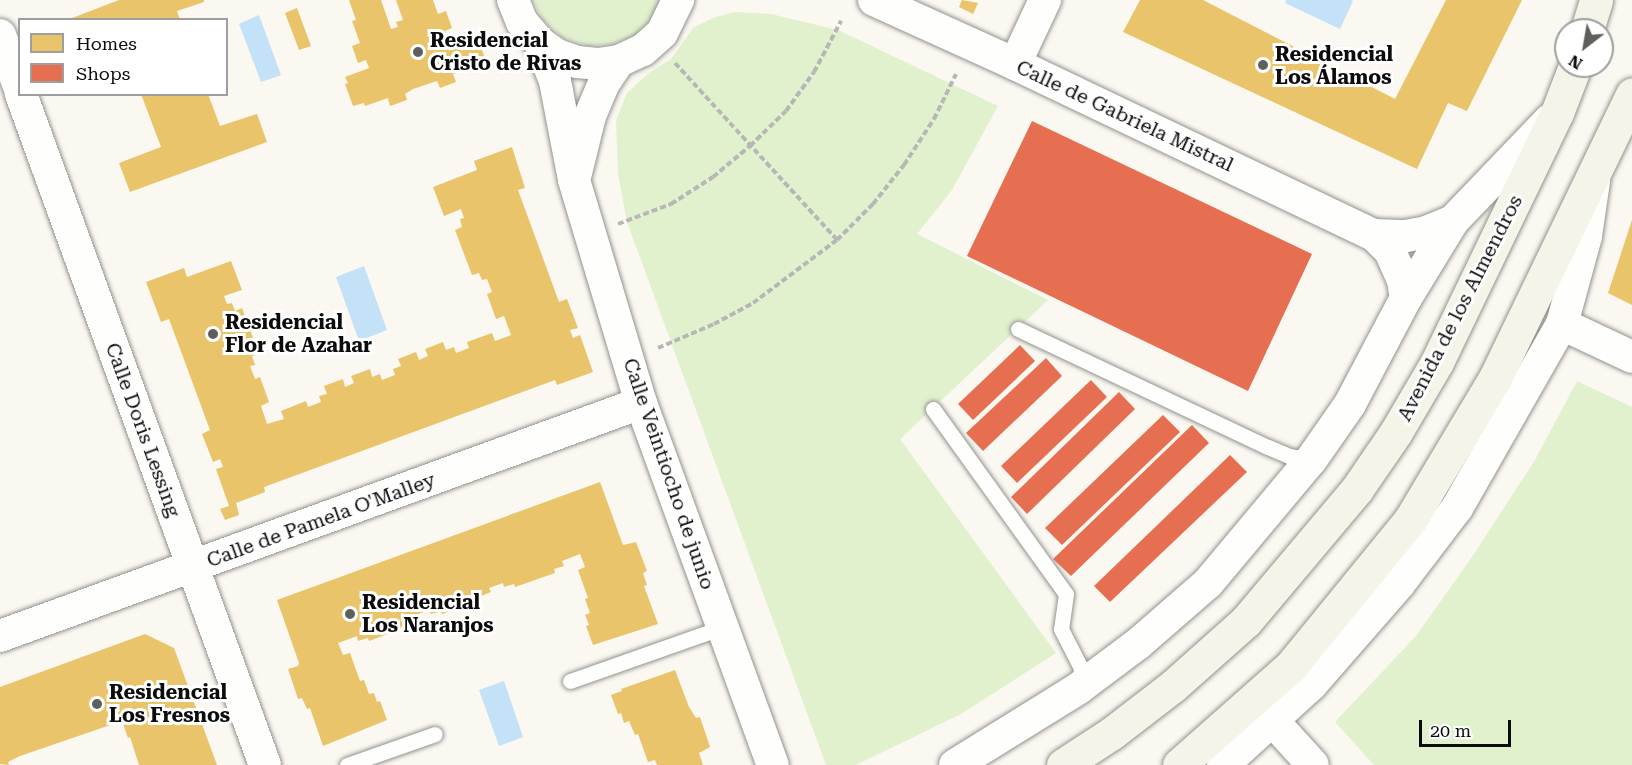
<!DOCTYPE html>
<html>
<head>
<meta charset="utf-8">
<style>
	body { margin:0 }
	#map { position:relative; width:1632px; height:765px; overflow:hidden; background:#faf8f0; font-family:"Roboto Serif",serif }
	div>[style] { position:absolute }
	.green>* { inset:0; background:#e1f1cd }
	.water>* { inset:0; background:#c3e2f8 }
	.homes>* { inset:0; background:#e9c46a }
	.shops>* { inset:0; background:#e76f51 }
	.path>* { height:4px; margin-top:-2px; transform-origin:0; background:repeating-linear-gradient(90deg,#b7b7b5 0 6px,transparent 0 9px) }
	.roads { filter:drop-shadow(0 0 2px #93928f) drop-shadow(0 0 2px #93928f) }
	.lane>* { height:15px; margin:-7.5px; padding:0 7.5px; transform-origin:7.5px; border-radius:7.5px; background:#fefefd }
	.street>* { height:32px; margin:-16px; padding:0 16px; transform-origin:16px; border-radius:16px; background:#fefefd }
	.secondary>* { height:33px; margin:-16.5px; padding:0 16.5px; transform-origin:16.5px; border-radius:16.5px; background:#f4f4e8 }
	.dots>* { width:16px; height:16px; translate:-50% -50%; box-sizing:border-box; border:3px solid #fff; border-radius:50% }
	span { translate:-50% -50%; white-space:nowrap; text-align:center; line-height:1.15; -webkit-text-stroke:6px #fff; paint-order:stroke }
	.poi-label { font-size:20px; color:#0c0c0c; font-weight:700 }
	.left { translate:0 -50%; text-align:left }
	.street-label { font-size:20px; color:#0c0c0c }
	.legend { position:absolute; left:18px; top:18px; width:210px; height:78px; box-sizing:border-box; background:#fff; border:2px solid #9e9e9e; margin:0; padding:8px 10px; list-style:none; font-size:18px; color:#0c0c0c }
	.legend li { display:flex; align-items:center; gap:12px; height:30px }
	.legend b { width:30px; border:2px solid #9e9e9e }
	.north { position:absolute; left:1554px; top:18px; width:60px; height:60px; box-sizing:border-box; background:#fff; border:2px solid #9e9e9e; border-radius:50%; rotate:211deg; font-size:16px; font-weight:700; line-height:24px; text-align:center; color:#0c0c0c }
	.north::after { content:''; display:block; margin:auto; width:21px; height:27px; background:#5f5f5c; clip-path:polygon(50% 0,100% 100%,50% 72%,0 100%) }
	.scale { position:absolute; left:1419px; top:720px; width:92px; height:27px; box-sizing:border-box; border:3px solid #0c0c0c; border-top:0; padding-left:8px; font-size:18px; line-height:21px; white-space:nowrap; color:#0c0c0c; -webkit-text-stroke:4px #fff; paint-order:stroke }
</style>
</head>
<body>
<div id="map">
	<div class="green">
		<i style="clip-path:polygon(533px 0,660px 0,656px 13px,638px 33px,614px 44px,588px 46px,562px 37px,543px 20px)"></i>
		<i style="clip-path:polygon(734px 12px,771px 14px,838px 30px,998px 106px,952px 190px,917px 234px,1048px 300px,900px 439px,1056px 653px,961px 714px,856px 765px,826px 765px,627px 222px,618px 174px,616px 120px,627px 93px,650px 72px,671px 59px,693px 28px,713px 18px)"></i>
		<i style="clip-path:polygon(1577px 381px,1632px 407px,1632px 765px,1374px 765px,1335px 722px,1416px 636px,1472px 557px,1535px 460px)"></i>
	</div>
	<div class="water">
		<i style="clip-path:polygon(1286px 0,1351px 0,1353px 1px,1340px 29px,1285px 3px)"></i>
		<i style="clip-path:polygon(259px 15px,281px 75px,261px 82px,239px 24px)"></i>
		<i style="clip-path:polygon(364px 266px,387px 330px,359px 341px,336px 277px)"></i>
		<i style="clip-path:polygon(504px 681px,523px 737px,499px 746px,479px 690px)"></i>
	</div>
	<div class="homes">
		<i style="clip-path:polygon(119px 0,204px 0,204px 2px,177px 11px,180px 20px,67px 20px)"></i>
		<i style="clip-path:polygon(349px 0,381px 0,391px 29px,398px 27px,396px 22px,403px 20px,396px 0,433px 0,438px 14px,446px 11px,452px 28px,445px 31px,448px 39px,471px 30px,473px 37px,476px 35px,485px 58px,474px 62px,475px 66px,453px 74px,456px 82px,440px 88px,437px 81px,413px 89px,405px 94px,407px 100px,390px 106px,388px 98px,365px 106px,364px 103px,353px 106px,345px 84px,348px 83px,345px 77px,369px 68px,366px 60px,358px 63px,352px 46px,360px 43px,352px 21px,356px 20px)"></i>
		<i style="clip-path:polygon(962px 0,978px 3px,973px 14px,959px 7px)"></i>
		<i style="clip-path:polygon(1140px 0,1203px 0,1395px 99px,1446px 0,1522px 0,1467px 111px,1448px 103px,1417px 169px,1123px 32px)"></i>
		<i style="clip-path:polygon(297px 8px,311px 46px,299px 50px,285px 13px)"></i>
		<i style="clip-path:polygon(141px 94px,208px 94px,220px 126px,257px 114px,267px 142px,130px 192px,119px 163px,161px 147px)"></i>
		<i style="clip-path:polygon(512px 147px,525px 188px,518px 190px,559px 302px,567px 299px,578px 328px,570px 330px,573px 338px,580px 335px,593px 372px,557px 385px,555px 380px,264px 487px,265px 492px,236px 503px,239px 515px,225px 520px,220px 509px,229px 506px,216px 469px,223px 467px,220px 459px,213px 462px,202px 434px,210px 430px,169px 319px,161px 322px,146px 282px,184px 268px,187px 277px,231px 261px,242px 290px,224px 296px,227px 304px,232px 303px,235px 311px,242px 308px,259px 354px,252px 356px,255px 365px,250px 366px,255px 379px,260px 377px,269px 402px,261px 406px,267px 424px,284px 419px,281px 411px,306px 401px,308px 407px,321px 402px,319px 396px,327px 394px,324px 386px,343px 379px,345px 387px,354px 383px,351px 376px,370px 369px,372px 377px,380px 374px,382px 380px,395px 375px,393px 369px,401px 366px,398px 359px,416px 352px,419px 360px,428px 356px,425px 349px,443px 342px,446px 350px,454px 347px,456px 353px,469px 348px,467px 342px,492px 333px,495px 341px,511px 335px,504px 316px,496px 319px,487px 294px,492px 292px,487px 279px,482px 280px,479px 273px,472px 275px,455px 230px,462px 227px,460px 219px,464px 218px,461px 209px,444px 216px,433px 187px,477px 170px,474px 161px)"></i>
		<i style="clip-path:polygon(1632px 220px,1632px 305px,1608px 293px)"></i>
		<i style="clip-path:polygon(600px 482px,623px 545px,636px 542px,647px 571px,643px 573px,647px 585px,644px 586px,658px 624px,593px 645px,586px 626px,589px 625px,585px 615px,590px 613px,585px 599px,588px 598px,578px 570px,585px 567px,580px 554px,562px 561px,564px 566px,554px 569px,555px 573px,515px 587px,514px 584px,504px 587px,503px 583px,489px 588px,491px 592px,481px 596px,482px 600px,442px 614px,441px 611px,431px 614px,429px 610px,416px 615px,417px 619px,408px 623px,409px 626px,369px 641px,368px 638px,358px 641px,357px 636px,338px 643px,343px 655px,350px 653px,360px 681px,364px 680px,369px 694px,374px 693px,377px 702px,380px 701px,387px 720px,323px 746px,310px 708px,307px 709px,302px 698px,298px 699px,288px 669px,298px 666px,299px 663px,277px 600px)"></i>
		<i style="clip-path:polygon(145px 634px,174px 648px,217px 765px,139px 765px,130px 737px,128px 738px,122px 721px,20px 756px,8px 762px,9px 765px,0 764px,0 687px)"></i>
		<i style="clip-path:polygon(675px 670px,689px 707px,696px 718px,700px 717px,710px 747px,699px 753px,703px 765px,657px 765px,655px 760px,648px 762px,638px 734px,635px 735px,629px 721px,624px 723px,621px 713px,618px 714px,611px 695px,622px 691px,621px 689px)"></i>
	</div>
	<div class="shops">
		<i style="clip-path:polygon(1032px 121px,1312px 254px,1248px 391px,967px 256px)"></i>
		<i style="clip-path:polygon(1020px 345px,1035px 361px,973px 420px,958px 404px)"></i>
		<i style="clip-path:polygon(1046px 358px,1062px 376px,983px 451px,966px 433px)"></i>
		<i style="clip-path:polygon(1091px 380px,1107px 397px,1017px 483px,1001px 466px)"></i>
		<i style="clip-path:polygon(1119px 392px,1135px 409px,1027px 514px,1011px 497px)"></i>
		<i style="clip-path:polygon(1163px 415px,1180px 432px,1062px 545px,1045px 528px)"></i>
		<i style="clip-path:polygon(1192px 425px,1209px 443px,1071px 576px,1053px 559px)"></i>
		<i style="clip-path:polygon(1230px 455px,1247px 472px,1110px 602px,1094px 586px)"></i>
	</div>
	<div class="path">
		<i style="left:675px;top:63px;width:240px;rotate:47.5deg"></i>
		<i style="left:618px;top:224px;width:57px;rotate:-20.7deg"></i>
		<i style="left:671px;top:204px;width:50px;rotate:-32.7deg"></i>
		<i style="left:713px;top:177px;width:48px;rotate:-40deg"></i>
		<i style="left:750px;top:146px;width:50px;rotate:-44.2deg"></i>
		<i style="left:786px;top:111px;width:48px;rotate:-54.3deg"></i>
		<i style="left:814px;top:72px;width:58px;rotate:-62.1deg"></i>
		<i style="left:658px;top:348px;width:61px;rotate:-23.2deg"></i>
		<i style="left:714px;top:324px;width:44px;rotate:-28.3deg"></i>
		<i style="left:753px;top:303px;width:105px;rotate:-36.9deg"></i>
		<i style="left:837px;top:240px;width:51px;rotate:-45deg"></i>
		<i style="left:873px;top:204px;width:50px;rotate:-51.5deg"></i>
		<i style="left:904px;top:165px;width:55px;rotate:-56.9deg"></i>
		<i style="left:934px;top:119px;width:50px;rotate:-63.9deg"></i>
	</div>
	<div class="roads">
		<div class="lane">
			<i style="left:1018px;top:329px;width:276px;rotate:25.3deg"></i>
			<i style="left:1268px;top:447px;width:23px;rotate:23deg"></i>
			<i style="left:1289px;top:456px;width:22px;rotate:10deg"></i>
			<i style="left:933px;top:409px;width:228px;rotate:54.3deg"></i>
			<i style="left:1066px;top:594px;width:35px;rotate:98deg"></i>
			<i style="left:1061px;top:629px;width:44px;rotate:62.9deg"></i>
			<i style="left:1081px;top:668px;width:19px;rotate:96deg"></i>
			<i style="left:570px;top:681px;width:162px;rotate:-19.4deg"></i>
			<i style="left:347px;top:765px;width:93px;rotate:-19.4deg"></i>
		</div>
		<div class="street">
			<i style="left:513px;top:0;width:24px;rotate:68deg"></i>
			<i style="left:522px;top:22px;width:28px;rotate:49deg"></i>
			<i style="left:540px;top:43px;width:21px;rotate:35deg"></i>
			<i style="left:557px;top:55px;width:21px;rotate:19deg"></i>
			<i style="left:577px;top:62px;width:21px;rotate:5deg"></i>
			<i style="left:598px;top:64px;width:21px;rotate:-8deg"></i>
			<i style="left:619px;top:61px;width:26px;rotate:-25deg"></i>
			<i style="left:643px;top:50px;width:25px;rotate:-42deg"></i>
			<i style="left:662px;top:33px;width:37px;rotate:-64deg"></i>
			<i style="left:874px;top:0;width:155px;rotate:24.4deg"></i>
			<i style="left:1015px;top:64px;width:398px;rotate:25.5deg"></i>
			<i style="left:1374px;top:235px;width:23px;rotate:45deg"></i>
			<i style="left:1390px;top:251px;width:32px;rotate:66deg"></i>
			<i style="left:1403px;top:280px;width:18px;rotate:81deg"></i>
			<i style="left:0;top:35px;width:58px;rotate:69.7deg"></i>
			<i style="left:540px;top:43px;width:41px;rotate:68.5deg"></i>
			<i style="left:555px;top:81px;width:101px;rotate:79.1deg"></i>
			<i style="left:574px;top:180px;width:233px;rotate:73.3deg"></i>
			<i style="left:641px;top:403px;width:385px;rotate:70deg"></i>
			<i style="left:1015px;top:64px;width:71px;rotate:-64.9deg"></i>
			<i style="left:21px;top:94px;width:714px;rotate:70.02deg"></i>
			<i style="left:576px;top:173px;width:59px;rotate:-76.2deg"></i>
			<i style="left:590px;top:116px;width:36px;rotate:-67deg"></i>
			<i style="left:604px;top:83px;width:27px;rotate:-56deg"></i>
			<i style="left:1374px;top:235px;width:32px;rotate:2deg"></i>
			<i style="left:1406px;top:236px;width:20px;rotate:-11deg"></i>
			<i style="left:1426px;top:232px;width:29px;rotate:-22deg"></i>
			<i style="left:1562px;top:324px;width:77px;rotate:25.2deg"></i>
			<i style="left:0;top:636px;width:682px;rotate:-19.98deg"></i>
			<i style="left:1273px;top:721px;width:59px;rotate:47.7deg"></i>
			<i style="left:955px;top:765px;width:146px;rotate:-31.8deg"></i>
			<i style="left:1079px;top:688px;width:75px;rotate:-36.9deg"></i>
			<i style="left:1139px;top:643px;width:91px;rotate:-41deg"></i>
			<i style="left:1208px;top:583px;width:160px;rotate:-50.1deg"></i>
			<i style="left:1311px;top:460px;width:68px;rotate:-55.1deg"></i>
			<i style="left:1350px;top:404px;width:120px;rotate:-62.2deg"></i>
			<i style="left:1406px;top:298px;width:90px;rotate:-58.6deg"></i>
			<i style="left:1453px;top:221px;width:140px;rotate:-46.2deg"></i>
			<i style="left:1223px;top:765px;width:119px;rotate:-42.3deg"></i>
			<i style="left:1311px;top:685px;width:134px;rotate:-48.9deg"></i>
			<i style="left:1399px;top:584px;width:96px;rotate:-52.7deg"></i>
			<i style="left:1457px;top:508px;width:212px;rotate:-60.3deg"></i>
			<i style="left:1562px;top:324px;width:91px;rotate:-74.7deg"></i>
			<i style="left:1586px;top:236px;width:56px;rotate:-81.7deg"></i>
		</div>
		<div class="secondary">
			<i style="left:1587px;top:30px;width:31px;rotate:-73deg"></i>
			<i style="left:1063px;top:765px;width:59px;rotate:-33.1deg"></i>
			<i style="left:1112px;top:733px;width:77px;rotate:-37.6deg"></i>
			<i style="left:1173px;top:686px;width:98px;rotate:-41.7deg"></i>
			<i style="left:1246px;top:621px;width:172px;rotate:-49.9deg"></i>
			<i style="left:1357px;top:489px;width:69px;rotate:-55.6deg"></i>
			<i style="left:1396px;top:432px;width:81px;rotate:-59.6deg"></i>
			<i style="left:1437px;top:362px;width:276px;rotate:-64.3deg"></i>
			<i style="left:1557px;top:113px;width:50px;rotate:-69deg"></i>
			<i style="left:1179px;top:765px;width:149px;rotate:-41.5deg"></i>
			<i style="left:1291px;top:666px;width:188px;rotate:-50.8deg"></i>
			<i style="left:1410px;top:520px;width:165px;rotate:-59.1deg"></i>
			<i style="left:1495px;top:378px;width:315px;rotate:-64.2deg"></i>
		</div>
	</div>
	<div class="dots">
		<i style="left:418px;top:52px;background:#5f5f5c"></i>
		<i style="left:1263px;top:65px;background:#5f5f5c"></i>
		<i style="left:213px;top:334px;background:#5f5f5c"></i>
		<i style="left:350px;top:614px;background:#5f5f5c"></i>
		<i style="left:97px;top:704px;background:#5f5f5c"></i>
	</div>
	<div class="poi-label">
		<span class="left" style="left:430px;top:52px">Residencial<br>Cristo de Rivas</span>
		<span class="left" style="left:1275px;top:66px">Residencial<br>Los Álamos</span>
		<span class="left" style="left:225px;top:334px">Residencial<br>Flor de Azahar</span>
		<span class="left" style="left:362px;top:614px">Residencial<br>Los Naranjos</span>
		<span class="left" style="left:109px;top:704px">Residencial<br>Los Fresnos</span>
	</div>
	<div class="street-label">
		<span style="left:1125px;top:116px;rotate:25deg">Calle de Gabriela Mistral</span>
		<span style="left:1460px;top:308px;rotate:-63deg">Avenida de los Almendros</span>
		<span style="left:143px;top:430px;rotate:70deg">Calle Doris Lessing</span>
		<span style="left:669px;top:474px;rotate:71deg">Calle Veintiocho de junio</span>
		<span style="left:321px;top:520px;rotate:-20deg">Calle de Pamela O'Malley</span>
	</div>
	<ul class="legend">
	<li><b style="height:16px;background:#e9c46a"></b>Homes</li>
	<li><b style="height:16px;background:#e76f51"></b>Shops</li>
	</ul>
	<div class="north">N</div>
	<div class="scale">20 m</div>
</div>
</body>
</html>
